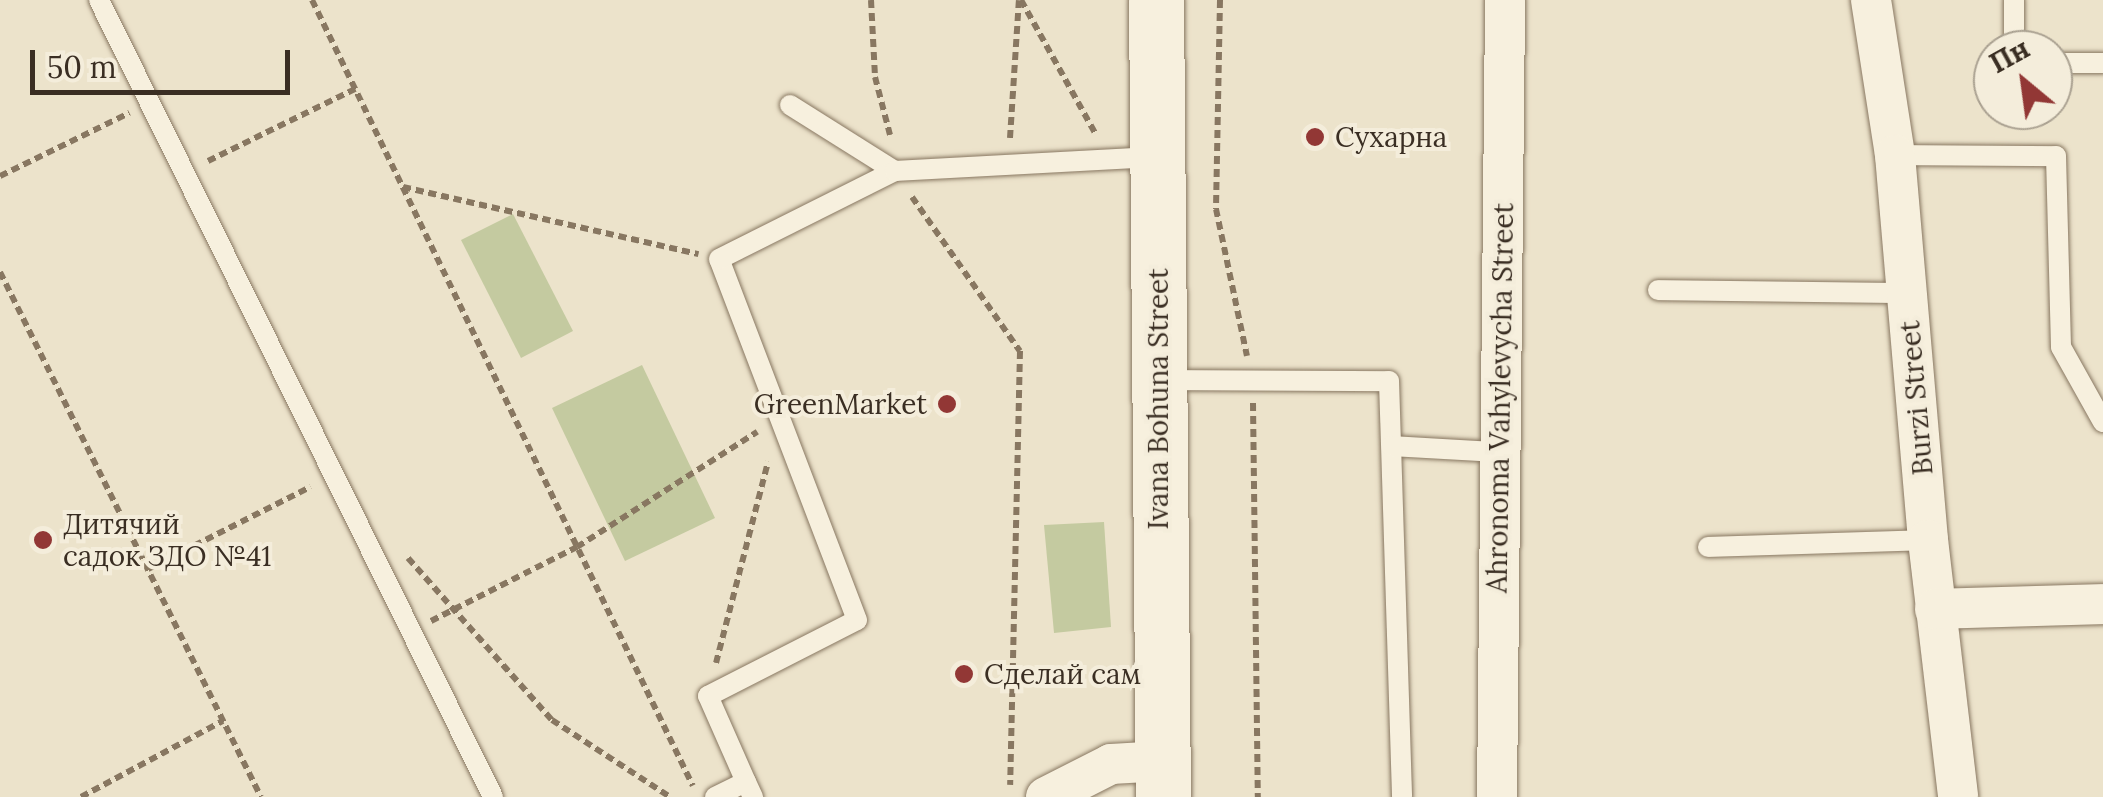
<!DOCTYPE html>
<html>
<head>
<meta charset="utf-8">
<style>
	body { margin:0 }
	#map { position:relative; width:2103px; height:797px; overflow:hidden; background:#ece3cb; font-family:Lora,serif }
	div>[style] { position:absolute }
	.green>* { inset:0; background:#c4caa0 }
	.path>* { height:6px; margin-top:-3px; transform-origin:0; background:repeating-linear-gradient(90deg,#887761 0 8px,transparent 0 13px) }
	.roads { filter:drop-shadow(0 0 2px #887761) drop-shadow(0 0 2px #887761) }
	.lane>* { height:20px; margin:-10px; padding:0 10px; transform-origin:10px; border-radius:10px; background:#f7f0de }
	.street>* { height:40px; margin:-20px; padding:0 20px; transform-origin:20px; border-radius:20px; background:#f7f0de }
	.secondary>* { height:55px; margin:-27.5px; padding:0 27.5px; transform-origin:27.5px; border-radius:27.5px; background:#f7f0de }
	.dots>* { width:28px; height:28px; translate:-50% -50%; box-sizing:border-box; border:5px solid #f4eddb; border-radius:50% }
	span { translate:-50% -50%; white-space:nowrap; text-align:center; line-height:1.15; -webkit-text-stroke:8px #f4eddb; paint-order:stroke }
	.poi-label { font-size:28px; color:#3a2e23 }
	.left { translate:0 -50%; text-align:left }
	.right { translate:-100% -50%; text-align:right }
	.street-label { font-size:28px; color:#3a2e23 }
	.north { position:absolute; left:1973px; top:30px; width:100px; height:100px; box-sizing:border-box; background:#f4eddb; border:2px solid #aaa191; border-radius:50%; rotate:331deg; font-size:28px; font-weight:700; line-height:40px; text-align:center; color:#3a2e23 }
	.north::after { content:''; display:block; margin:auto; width:35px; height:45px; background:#923735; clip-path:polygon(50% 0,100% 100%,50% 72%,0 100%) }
	.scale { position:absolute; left:30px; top:50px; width:260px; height:45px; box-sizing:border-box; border:5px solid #3a2e23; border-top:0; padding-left:12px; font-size:30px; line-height:35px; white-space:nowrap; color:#3a2e23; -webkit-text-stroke:8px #f4eddb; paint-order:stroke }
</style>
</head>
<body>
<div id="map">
	<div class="green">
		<i style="clip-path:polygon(513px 214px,573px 331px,521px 358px,461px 240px)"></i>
		<i style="clip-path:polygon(642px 365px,715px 518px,625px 561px,552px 408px)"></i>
		<i style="clip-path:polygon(1104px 522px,1111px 627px,1054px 633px,1044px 525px)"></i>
	</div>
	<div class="path">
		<i style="left:312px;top:0;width:873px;rotate:64.14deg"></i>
		<i style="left:871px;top:0;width:77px;rotate:87deg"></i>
		<i style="left:875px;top:77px;width:60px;rotate:75.5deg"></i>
		<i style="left:1021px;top:0;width:154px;rotate:60.9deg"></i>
		<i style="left:1220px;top:0;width:209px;rotate:91.1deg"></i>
		<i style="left:1216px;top:209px;width:150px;rotate:78.1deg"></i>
		<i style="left:1010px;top:138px;width:138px;rotate:-86.3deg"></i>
		<i style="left:208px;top:161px;width:164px;rotate:-26.1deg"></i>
		<i style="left:0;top:176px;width:144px;rotate:-26deg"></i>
		<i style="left:403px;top:187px;width:303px;rotate:12.8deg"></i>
		<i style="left:912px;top:197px;width:188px;rotate:55deg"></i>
		<i style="left:1020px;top:351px;width:434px;rotate:91.3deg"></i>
		<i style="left:0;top:272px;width:586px;rotate:63.57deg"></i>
		<i style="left:1253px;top:403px;width:394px;rotate:89.3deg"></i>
		<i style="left:408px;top:558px;width:217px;rotate:48.4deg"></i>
		<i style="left:552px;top:720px;width:141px;rotate:33.1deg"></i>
		<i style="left:148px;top:569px;width:182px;rotate:-26.8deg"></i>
		<i style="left:431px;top:621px;width:164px;rotate:-26.9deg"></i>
		<i style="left:577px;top:547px;width:214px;rotate:-32.6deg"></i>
		<i style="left:716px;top:663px;width:208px;rotate:-75.5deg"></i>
		<i style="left:81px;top:797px;width:161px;rotate:-28.2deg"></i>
	</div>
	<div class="roads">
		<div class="lane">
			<i style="left:99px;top:0;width:889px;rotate:63.69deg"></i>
			<i style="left:2014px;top:50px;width:50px;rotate:-90deg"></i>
			<i style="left:2053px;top:63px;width:50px"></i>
			<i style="left:790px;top:105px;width:124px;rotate:32.2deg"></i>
			<i style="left:1895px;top:155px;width:161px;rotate:0.4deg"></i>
			<i style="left:2056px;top:156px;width:191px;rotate:88.5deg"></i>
			<i style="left:2061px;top:347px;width:86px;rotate:60.8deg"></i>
			<i style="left:1658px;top:290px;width:249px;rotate:0.7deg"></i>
			<i style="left:1163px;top:380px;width:226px;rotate:0.3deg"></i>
			<i style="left:1389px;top:381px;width:416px;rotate:88.2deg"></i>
			<i style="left:1392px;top:446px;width:105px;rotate:3.3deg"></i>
			<i style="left:1708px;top:547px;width:220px;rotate:-1.8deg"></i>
			<i style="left:746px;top:782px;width:94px;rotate:-113.8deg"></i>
			<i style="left:708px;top:696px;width:167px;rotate:-27deg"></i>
			<i style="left:857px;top:620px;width:386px;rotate:-110.9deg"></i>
			<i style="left:719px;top:259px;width:197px;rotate:-26.6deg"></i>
			<i style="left:895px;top:171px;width:258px;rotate:-3.1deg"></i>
			<i style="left:715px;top:797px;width:34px;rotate:-26deg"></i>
			<i style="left:746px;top:782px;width:17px;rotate:65deg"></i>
		</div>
		<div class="street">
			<i style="left:1871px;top:0;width:157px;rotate:81.2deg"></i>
			<i style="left:1895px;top:155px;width:386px;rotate:85.1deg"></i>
			<i style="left:1928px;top:540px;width:259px;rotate:83.3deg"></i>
			<i style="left:1935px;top:609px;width:168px;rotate:-1.7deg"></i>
			<i style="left:1046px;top:797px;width:73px;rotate:-26.9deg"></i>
			<i style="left:1111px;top:764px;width:52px;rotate:-3.3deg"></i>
			<i style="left:1497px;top:797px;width:797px;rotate:-89.42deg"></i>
		</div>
		<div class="secondary">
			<i style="left:1156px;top:0;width:797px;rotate:89.5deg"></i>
		</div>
	</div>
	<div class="dots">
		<i style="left:1315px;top:137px;background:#923735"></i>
		<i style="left:947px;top:404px;background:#923735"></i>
		<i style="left:43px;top:540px;background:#923735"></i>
		<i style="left:964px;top:674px;background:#923735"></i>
	</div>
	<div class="poi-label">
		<span class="left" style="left:1335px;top:137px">Сухарна</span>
		<span class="right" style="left:927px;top:404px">GreenMarket</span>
		<span class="left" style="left:63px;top:540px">Дитячий<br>садок ЗДО №41</span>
		<span class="left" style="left:984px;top:674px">Сделай сам</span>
	</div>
	<div class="street-label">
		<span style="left:1500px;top:398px;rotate:-89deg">Ahronoma Vahylevycha Street</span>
		<span style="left:1916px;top:398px;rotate:-95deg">Burzi Street</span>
		<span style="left:1158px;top:399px;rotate:-90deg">Ivana Bohuna Street</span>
	</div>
	<div class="north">Пн</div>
	<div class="scale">50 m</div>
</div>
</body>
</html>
